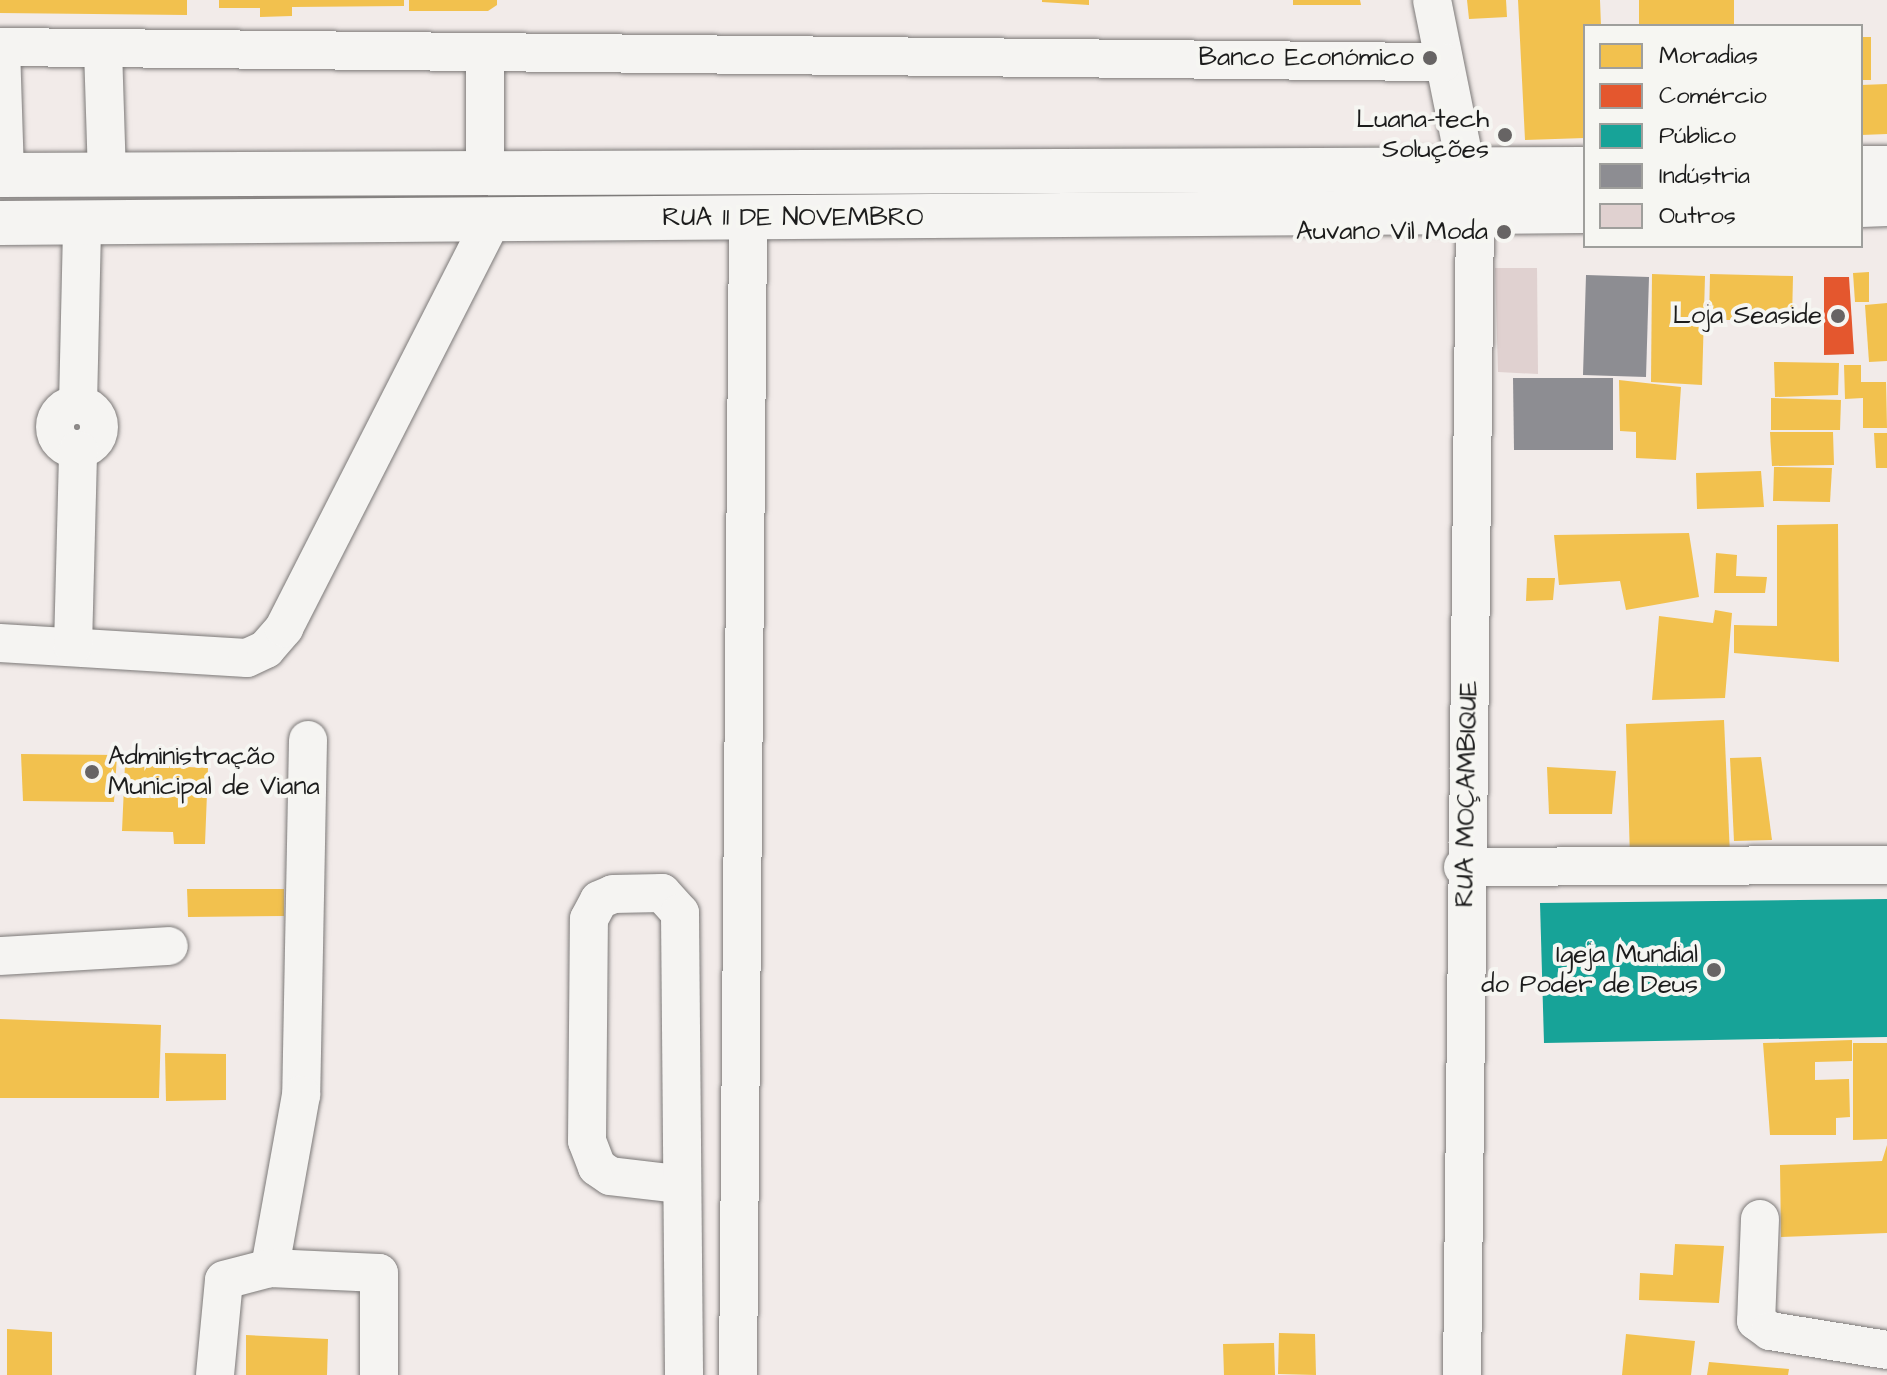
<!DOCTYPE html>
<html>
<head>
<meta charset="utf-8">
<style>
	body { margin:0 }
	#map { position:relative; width:1887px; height:1375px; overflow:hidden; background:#f2ebe9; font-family:"Architects Daughter",sans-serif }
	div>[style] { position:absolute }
	.homes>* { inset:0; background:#f2c14e }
	.shops>* { inset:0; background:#e4572e }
	.public>* { inset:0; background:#17a398 }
	.industry>* { inset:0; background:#8d8d92 }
	.building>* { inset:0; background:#e0d1d0 }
	.roads { filter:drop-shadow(0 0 2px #7c7978) drop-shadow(0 0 2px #7c7978) }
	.minor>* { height:38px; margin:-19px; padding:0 19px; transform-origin:19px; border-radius:19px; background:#f5f4f2 }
	.minor>.ring { margin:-19px; padding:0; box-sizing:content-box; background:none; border:38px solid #f5f4f2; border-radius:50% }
	.major>* { height:44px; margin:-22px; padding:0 22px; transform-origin:22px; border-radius:22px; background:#f5f4f2 }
	.dots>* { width:22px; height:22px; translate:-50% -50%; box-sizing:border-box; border:4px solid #f6f6f2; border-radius:50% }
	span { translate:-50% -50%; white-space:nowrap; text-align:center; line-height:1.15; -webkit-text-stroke:8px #f6f6f2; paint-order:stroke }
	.poi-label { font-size:26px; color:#1c1c1c }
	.right { translate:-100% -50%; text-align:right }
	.left { translate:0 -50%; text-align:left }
	.street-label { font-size:26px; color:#1c1c1c }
	.legend { position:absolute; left:1583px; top:24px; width:280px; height:224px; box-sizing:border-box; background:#f6f6f2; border:2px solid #9f9f9c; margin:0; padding:10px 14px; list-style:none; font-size:24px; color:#1c1c1c }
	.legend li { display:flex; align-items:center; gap:16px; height:40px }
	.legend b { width:40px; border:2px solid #9f9f9c }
</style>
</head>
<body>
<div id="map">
	<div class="homes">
		<i style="clip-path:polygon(0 0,187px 0,187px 15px,0 13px)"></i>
		<i style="clip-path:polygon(219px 0,404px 0,404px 6px,292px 7px,292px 16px,260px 17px,260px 8px,219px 8px)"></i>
		<i style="clip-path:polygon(409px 0,497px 0,497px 5px,488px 11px,409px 11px)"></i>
		<i style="clip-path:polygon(1042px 0,1089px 0,1089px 5px,1042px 2px)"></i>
		<i style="clip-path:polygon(1293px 0,1360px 0,1361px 5px,1293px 5px)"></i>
		<i style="clip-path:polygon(1467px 0,1506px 0,1507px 17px,1469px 19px)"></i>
		<i style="clip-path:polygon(1518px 0,1600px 0,1601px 26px,1585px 26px,1585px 138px,1525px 140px)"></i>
		<i style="clip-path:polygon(1639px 0,1734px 0,1734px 26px,1639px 26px)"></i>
		<i style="clip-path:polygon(1861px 37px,1871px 37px,1871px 80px,1861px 80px)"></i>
		<i style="clip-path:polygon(1887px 84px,1887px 134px,1861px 135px,1861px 85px)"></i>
		<i style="clip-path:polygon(1869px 272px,1869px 302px,1855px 302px,1853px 273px)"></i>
		<i style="clip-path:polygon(1652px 274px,1705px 276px,1702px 385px,1651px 382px)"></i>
		<i style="clip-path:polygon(1710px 274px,1793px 276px,1792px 320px,1709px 320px)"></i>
		<i style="clip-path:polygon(1887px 303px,1887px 361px,1869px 362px,1865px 305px)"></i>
		<i style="clip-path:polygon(1774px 362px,1839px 363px,1838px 395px,1775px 397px)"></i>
		<i style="clip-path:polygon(1844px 365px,1861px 365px,1861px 382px,1886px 382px,1887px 428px,1863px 428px,1863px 398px,1845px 399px)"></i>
		<i style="clip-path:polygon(1619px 380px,1681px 387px,1676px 460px,1636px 458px,1636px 432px,1620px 431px)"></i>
		<i style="clip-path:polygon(1771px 398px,1841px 400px,1840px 430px,1771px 430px)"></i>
		<i style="clip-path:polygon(1770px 432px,1833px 432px,1834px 465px,1772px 466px)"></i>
		<i style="clip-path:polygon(1874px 433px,1887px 433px,1887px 468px,1876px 468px)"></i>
		<i style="clip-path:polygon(1774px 467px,1832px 468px,1830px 502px,1773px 501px)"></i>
		<i style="clip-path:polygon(1761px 471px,1764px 507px,1697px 509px,1696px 473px)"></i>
		<i style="clip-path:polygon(1838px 524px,1839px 662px,1734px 653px,1734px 625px,1777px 626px,1777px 525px)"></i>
		<i style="clip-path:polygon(1689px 533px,1699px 597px,1626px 610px,1620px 581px,1559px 585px,1554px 535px)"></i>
		<i style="clip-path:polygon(1716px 553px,1737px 555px,1736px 576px,1767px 577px,1765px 593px,1714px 593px)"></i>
		<i style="clip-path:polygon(1527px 578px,1555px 578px,1553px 600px,1526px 601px)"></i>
		<i style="clip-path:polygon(1715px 610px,1732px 613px,1725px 698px,1652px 700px,1659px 616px,1713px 623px)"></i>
		<i style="clip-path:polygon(1724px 720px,1730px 855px,1630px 858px,1626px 724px)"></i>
		<i style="clip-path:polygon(21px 754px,117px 755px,114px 802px,23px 801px)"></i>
		<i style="clip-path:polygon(1761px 757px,1772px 840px,1734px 841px,1730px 758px)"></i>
		<i style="clip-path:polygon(125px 764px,208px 768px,205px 844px,174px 844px,173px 832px,122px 831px)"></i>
		<i style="clip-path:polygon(1547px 767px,1616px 771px,1612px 814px,1549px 814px)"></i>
		<i style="clip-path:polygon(187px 889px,284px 889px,284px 916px,188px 917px)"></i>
		<i style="clip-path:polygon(0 1019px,161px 1025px,159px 1098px,0 1098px)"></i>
		<i style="clip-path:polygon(1852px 1040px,1852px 1061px,1815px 1062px,1815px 1080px,1849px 1079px,1850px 1117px,1836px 1118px,1836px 1135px,1770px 1135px,1763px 1043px)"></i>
		<i style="clip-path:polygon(1853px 1043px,1887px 1043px,1887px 1139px,1853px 1140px)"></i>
		<i style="clip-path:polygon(165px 1053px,226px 1054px,226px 1100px,166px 1101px)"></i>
		<i style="clip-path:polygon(1887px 1145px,1887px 1233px,1781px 1237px,1780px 1165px,1882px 1161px)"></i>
		<i style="clip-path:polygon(1675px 1244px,1724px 1246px,1719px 1303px,1639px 1300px,1640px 1273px,1673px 1275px)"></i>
		<i style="clip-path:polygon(7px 1329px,52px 1332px,52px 1375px,7px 1375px)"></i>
		<i style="clip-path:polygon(1279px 1333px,1315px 1334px,1316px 1375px,1278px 1374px)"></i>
		<i style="clip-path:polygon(1626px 1334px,1695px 1341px,1691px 1375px,1622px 1375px)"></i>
		<i style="clip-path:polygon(246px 1335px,328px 1339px,327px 1375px,246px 1375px)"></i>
		<i style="clip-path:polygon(1274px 1343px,1275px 1375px,1224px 1375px,1223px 1344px)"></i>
		<i style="clip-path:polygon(1709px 1362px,1789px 1369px,1788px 1375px,1707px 1375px)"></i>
	</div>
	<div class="shops">
		<i style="clip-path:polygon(1824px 277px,1849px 277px,1854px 354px,1824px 355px)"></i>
	</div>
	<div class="public">
		<i style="clip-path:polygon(1887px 899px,1887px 1037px,1544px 1043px,1540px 903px)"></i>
	</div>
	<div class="industry">
		<i style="clip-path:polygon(1586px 275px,1649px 277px,1646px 377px,1583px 375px)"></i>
		<i style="clip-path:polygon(1513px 378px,1613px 378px,1613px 450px,1514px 450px)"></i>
	</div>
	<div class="building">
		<i style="clip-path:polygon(1495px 268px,1537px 268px,1538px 374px,1498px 372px)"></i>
	</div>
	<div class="roads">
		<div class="minor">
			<i style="left:1432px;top:0;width:218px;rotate:78.6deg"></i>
			<i style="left:1475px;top:214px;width:1161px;rotate:90.64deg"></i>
			<i style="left:0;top:47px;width:1442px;rotate:0.6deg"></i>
			<i style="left:1px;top:47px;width:128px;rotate:88.2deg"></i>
			<i style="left:103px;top:49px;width:125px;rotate:88.2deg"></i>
			<i style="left:485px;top:173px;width:121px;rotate:-90deg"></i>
			<i class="ring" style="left:55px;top:405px;width:6px;height:6px"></i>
			<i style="left:78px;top:405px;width:183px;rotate:-88.7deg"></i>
			<i style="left:0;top:643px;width:247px;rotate:3.5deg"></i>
			<i style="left:247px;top:658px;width:21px;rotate:-25deg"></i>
			<i style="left:266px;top:649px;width:28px;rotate:-49deg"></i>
			<i style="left:284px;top:628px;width:458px;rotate:-63deg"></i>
			<i style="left:73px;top:646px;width:196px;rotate:-88.5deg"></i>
			<i style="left:308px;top:740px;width:355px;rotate:91.1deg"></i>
			<i style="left:301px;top:1095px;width:176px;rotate:100.2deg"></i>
			<i style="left:270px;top:1268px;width:109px;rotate:2.6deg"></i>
			<i style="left:379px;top:1273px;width:102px;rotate:90deg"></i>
			<i style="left:1463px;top:867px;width:424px;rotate:-0.3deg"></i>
			<i style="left:0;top:956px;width:169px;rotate:-3.4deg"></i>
			<i style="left:678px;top:1184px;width:68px;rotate:-173.3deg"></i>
			<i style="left:610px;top:1176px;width:16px;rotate:-145deg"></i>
			<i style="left:597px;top:1167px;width:28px;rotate:-111deg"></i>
			<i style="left:587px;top:1141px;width:222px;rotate:-89.5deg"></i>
			<i style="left:589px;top:919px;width:21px;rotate:-62deg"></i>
			<i style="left:599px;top:900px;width:15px;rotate:-23deg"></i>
			<i style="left:613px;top:894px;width:49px;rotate:-1.2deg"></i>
			<i style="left:662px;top:893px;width:27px;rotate:48deg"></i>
			<i style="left:680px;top:913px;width:462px;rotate:89.5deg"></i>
			<i style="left:1760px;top:1219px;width:102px;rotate:92.2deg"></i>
			<i style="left:1756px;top:1321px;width:17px;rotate:36deg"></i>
			<i style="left:1770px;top:1331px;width:119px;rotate:9.2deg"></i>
			<i style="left:215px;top:1375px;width:95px;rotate:-84.6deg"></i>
			<i style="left:224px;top:1280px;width:48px;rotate:-14.6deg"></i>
			<i style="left:738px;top:1375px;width:1157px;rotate:-89.5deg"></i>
		</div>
		<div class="major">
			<i style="left:1861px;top:168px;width:26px"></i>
			<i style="left:0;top:175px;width:1585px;rotate:-0.22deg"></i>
			<i style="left:1861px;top:205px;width:26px;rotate:-2deg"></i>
			<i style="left:0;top:223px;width:1585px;rotate:-0.43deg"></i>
		</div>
	</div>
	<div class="dots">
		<i style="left:1430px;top:58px;background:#676464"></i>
		<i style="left:1505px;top:135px;background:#676464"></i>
		<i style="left:1504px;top:232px;background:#676464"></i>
		<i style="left:1838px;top:316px;background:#676464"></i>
		<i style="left:92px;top:772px;background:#676464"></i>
		<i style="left:1714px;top:970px;background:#676464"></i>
	</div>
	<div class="poi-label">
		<span class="right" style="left:1414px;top:58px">Banco Económico</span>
		<span class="right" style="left:1489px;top:135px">Luana-tech<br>Soluções</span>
		<span class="right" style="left:1488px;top:232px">Auvano Vil Moda</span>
		<span class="right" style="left:1822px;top:316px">Loja Seaside</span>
		<span class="left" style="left:108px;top:772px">Administração<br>Municipal de Viana</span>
		<span class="right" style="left:1698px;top:970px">Igeja Mundial<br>do Poder de Deus</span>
	</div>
	<div class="street-label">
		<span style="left:793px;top:218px">RUA 11 DE NOVEMBRO</span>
		<span style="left:1467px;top:794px;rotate:-89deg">RUA MOÇAMBIQUE</span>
	</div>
	<ul class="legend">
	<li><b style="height:22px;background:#f2c14e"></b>Moradias</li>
	<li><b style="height:22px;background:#e4572e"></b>Comércio</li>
	<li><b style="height:22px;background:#17a398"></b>Público</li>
	<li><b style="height:22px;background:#8d8d92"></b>Indústria</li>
	<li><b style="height:22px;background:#e0d1d0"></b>Outros</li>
	</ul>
</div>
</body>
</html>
